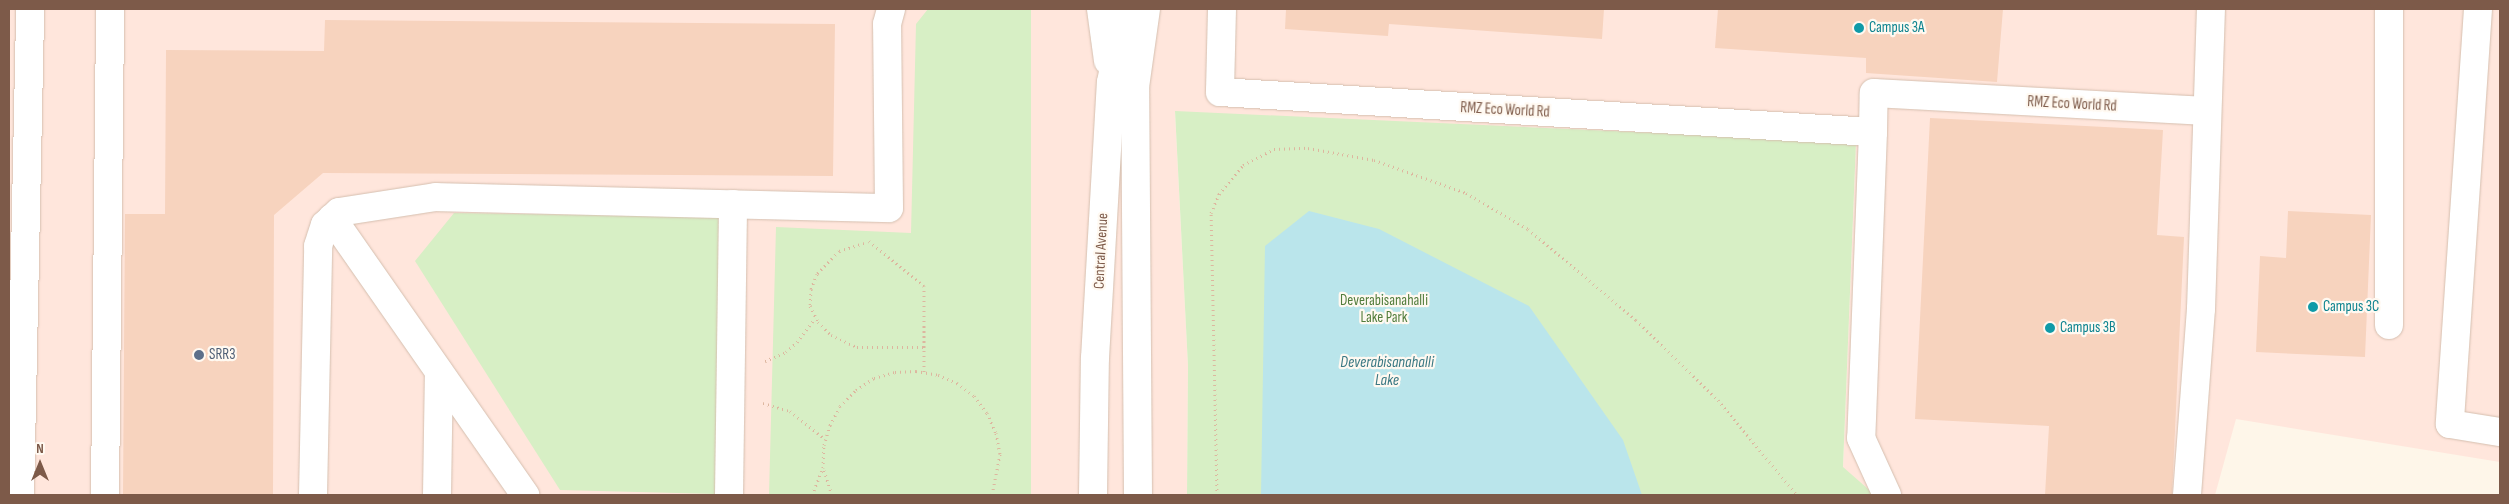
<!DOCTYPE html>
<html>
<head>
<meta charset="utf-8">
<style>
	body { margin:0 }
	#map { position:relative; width:2509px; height:504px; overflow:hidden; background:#fef6e9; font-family:"Sofia Sans Condensed",sans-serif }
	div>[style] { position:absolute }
	.commercial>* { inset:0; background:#ffe6dc }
	.green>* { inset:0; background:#d7efc5 }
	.water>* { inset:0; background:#bae5eb }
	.building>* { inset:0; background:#f7d3be }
	.path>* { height:3px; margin-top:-1.5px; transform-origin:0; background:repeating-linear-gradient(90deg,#ddb69f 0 1px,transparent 0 5px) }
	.roads { filter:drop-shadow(0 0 1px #d5bfaf) drop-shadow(0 0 1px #d5bfaf) }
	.minor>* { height:28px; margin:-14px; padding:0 14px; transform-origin:14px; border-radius:14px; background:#fff }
	.dots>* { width:14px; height:14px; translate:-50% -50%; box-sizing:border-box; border:2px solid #fff9f1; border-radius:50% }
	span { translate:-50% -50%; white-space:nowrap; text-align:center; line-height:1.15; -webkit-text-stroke:4.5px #fff9f1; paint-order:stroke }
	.culture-label { font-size:15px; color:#0d838f }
	.left { translate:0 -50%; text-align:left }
	.street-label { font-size:15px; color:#7d5a49 }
	.park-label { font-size:15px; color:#527d3c }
	.service-label { font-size:15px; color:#4e5e75 }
	.water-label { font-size:16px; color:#3a7883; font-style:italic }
	.frame { position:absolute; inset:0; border:10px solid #7d5a49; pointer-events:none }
	.north { position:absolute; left:15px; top:439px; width:50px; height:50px; -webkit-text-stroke:4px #fff9f1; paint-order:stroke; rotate:0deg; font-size:14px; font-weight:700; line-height:20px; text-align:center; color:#7d5a49 }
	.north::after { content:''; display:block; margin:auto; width:18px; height:22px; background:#7d5a49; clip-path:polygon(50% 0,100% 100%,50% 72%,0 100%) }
</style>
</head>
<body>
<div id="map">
	<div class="commercial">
		<i style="clip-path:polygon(9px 9px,2500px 9px,2500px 462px,2236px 419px,2215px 495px,1875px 495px,1843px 468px,1856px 142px,1175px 112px,1188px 366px,1187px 495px,9px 495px)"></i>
	</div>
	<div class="green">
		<i style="clip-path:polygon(928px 9px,1031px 9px,1031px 495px,769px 495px,776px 227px,911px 233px,916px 24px)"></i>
		<i style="clip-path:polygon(1175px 111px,1856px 142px,1843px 467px,1875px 495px,1187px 495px,1188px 366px)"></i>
		<i style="clip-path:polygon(454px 213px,719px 217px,716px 494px,560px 490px,415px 261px)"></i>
	</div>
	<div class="water">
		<i style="clip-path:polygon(1309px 211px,1379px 229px,1529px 306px,1623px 440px,1642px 495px,1261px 495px,1265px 246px)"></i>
	</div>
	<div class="building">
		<i style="clip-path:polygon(1286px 9px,1604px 9px,1602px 39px,1389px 24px,1388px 36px,1285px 29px)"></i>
		<i style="clip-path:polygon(1718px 9px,2003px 9px,1997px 82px,1866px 73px,1866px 58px,1715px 48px)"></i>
		<i style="clip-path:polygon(325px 20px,835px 24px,833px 176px,323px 173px,274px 215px,273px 495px,123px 495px,125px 214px,165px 214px,166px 50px,324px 51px)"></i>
		<i style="clip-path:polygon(1930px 118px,2163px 130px,2157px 235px,2184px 237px,2172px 495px,2045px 495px,2049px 426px,1915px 419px)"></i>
		<i style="clip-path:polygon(2288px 211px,2371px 215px,2365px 357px,2256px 352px,2260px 256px,2286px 258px)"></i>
	</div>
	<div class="path">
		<i style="left:869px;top:241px;width:71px;rotate:39.3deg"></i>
		<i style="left:924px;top:286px;width:86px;rotate:90deg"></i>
		<i style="left:864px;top:243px;width:26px;rotate:162deg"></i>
		<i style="left:839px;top:251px;width:32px;rotate:134deg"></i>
		<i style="left:817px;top:274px;width:16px;rotate:112deg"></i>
		<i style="left:811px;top:289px;width:17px;rotate:93deg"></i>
		<i style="left:810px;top:306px;width:18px;rotate:63deg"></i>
		<i style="left:818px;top:322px;width:18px;rotate:45deg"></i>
		<i style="left:831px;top:335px;width:29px;rotate:25deg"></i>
		<i style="left:857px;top:347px;width:67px"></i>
		<i style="left:765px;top:361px;width:23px;rotate:-23deg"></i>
		<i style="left:786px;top:352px;width:15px;rotate:-42deg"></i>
		<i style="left:797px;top:342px;width:30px;rotate:-53deg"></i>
		<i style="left:763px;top:403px;width:28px;rotate:17deg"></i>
		<i style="left:790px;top:411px;width:45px;rotate:38.7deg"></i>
		<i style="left:812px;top:495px;width:29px;rotate:-68deg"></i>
		<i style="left:832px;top:495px;width:28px;rotate:-108deg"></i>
		<i style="left:823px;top:468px;width:23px;rotate:-88deg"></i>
		<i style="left:824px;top:445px;width:21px;rotate:-73deg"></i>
		<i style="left:830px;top:425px;width:21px;rotate:-62deg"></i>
		<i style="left:840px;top:406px;width:23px;rotate:-45deg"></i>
		<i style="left:856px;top:390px;width:22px;rotate:-34deg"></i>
		<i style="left:874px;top:378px;width:22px;rotate:-16deg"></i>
		<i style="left:895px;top:372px;width:21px;rotate:-3deg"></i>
		<i style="left:916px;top:371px;width:22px;rotate:10deg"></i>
		<i style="left:938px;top:375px;width:21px;rotate:23deg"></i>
		<i style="left:957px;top:383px;width:21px;rotate:37deg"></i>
		<i style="left:974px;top:396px;width:21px;rotate:53deg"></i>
		<i style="left:987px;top:413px;width:22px;rotate:66deg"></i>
		<i style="left:996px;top:433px;width:21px;rotate:79deg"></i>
		<i style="left:1000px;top:454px;width:42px;rotate:101deg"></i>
		<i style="left:1217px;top:495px;width:282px;rotate:-91.2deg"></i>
		<i style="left:1211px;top:213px;width:21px;rotate:-67deg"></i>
		<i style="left:1219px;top:194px;width:38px;rotate:-50deg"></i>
		<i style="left:1243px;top:165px;width:35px;rotate:-27deg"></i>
		<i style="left:1274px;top:149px;width:34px;rotate:-2deg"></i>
		<i style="left:1308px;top:148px;width:67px;rotate:10.3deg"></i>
		<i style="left:1374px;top:160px;width:98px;rotate:19.7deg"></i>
		<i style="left:1466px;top:193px;width:72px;rotate:30.1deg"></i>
		<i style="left:1528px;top:229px;width:141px;rotate:40.1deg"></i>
		<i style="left:1636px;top:320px;width:115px;rotate:44.3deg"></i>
		<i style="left:1718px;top:400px;width:124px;rotate:50.3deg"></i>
	</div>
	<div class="roads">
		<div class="minor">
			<i style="left:1101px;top:9px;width:52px;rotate:82.3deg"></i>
			<i style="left:1222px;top:9px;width:83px;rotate:91.4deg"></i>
			<i style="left:1220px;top:92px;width:654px;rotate:3.51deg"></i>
			<i style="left:1873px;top:132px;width:306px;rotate:92.2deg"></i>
			<i style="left:1861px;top:438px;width:63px;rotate:65.5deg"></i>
			<i style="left:2478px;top:9px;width:416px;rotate:93.9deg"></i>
			<i style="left:2450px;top:424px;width:51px;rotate:9.1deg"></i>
			<i style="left:1873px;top:132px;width:39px;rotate:-89deg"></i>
			<i style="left:1874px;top:93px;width:333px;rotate:3.1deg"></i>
			<i style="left:332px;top:218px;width:338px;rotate:55.1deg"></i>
			<i style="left:2389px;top:325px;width:316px;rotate:-90deg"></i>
			<i style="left:20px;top:495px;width:486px;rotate:-88.8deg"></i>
			<i style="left:105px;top:495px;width:486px;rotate:-89.4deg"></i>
			<i style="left:313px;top:495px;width:249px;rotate:-88.8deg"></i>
			<i style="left:318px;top:246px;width:22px;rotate:-72deg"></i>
			<i style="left:325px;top:225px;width:19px;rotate:-43deg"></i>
			<i style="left:339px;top:212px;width:98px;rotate:-8.8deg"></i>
			<i style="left:436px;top:197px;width:453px;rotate:1.4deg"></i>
			<i style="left:889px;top:208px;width:184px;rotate:-90.6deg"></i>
			<i style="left:887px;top:24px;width:16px;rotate:-75deg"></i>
			<i style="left:437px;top:495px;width:123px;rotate:-89.1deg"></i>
			<i style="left:729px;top:495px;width:291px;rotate:-89.2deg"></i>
			<i style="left:1093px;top:495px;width:137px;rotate:-89.2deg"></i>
			<i style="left:1095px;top:358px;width:276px;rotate:-86.7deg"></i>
			<i style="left:1111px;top:82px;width:75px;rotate:-78.4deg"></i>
			<i style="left:1138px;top:495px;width:408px;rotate:-90.4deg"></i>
			<i style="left:1135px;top:87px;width:79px;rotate:-82deg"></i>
			<i style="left:2187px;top:495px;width:187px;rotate:-85.7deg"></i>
			<i style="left:2201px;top:309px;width:300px;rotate:-88.1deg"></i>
		</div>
	</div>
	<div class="dots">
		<i style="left:1859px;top:28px;background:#0f9aa8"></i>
		<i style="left:2313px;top:307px;background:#0f9aa8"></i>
		<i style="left:2050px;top:328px;background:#0f9aa8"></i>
		<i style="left:199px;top:355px;background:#5c6f8a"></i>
	</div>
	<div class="culture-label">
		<span class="left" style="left:1869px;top:28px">Campus 3A</span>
		<span class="left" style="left:2323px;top:307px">Campus 3C</span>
		<span class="left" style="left:2060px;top:328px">Campus 3B</span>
	</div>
	<div class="street-label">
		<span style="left:2072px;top:104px;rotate:3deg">RMZ Eco World Rd</span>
		<span style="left:1505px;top:110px;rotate:3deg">RMZ Eco World Rd</span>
		<span style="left:1101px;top:251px;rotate:-87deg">Central Avenue</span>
	</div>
	<div class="park-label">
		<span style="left:1384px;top:309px">Deverabisanahalli<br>Lake Park</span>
	</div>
	<div class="service-label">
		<span class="left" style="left:209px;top:355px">SRR3</span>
	</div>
	<div class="water-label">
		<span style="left:1387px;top:372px">Deverabisanahalli<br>Lake</span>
	</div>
	<div class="frame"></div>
	<div class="north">N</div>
</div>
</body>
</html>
